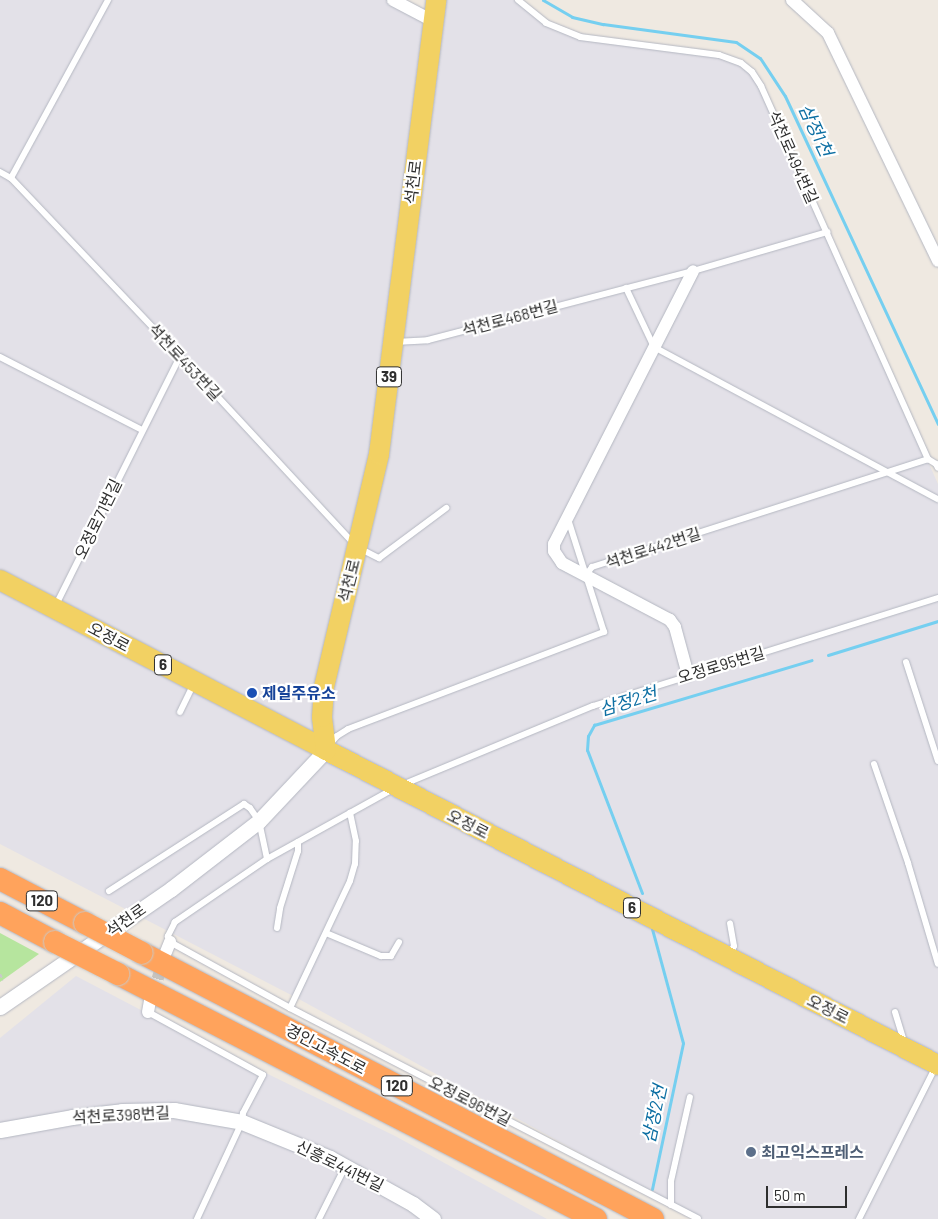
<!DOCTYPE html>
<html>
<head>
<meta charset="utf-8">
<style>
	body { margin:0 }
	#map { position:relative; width:938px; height:1219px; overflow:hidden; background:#efe9e1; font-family:Barlow,"Noto Sans KR",sans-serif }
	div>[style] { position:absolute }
	.industrial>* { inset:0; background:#e3e1e8 }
	.green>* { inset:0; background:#b6e59e }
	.stream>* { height:3px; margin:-1.5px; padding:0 1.5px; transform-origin:1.5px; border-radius:1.5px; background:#75cff0 }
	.minor-tunnel>* { height:12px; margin-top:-6px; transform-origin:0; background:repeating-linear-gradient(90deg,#c8c4bd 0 12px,transparent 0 18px) }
	.path>* { height:2px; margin-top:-1px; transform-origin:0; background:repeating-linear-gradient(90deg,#c9c9c9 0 4px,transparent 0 6.5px) }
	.roads { filter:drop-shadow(0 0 1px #b4b7c1) drop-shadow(0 0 1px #b4b7c1) }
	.service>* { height:6px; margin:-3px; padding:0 3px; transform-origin:3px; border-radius:3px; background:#fff }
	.minor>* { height:12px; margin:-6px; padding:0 6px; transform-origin:6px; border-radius:6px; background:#fff }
	.tertiary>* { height:15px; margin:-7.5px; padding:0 7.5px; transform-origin:7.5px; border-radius:7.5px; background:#fff }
	.primary>* { height:20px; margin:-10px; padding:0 10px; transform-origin:10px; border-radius:10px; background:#f2d163 }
	.motorway>* { height:22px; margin:-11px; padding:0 11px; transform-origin:11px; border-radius:11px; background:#ffa35c }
	.bridges { filter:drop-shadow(0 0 1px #c9c9c9) drop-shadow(0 0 1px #c9c9c9) }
	.motorway-bridge>* { height:22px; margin:-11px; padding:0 11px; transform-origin:11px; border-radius:11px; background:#ffa35c }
	.dots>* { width:14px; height:14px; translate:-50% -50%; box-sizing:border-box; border:2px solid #fff; border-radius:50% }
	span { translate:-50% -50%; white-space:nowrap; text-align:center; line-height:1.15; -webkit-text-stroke:4.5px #fff; paint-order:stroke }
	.shield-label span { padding:1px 4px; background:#fff; border:1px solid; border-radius:4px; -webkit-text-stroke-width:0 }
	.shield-label { font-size:15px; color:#2e2e2e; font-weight:700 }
	.street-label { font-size:16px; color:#2e2e2e }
	.transit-label { font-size:16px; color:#164399; font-weight:700 }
	.left { translate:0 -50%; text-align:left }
	.service-label { font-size:16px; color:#4e5e75; font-weight:700 }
	.water-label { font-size:18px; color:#0d6fa3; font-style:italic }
	.scale { position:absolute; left:766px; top:1186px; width:81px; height:22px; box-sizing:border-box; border:2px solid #2e2e2e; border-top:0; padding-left:6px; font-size:15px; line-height:18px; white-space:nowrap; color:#2e2e2e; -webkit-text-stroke:4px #fff; paint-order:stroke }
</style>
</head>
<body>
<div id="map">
	<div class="industrial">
		<i style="clip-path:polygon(0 0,393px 0,433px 21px,436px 0,519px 0,563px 32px,719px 55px,741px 63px,761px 86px,938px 484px,938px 1219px,701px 1219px,297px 998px,0 844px)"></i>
		<i style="clip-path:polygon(76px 976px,200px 1041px,395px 1136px,547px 1219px,0 1219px,0 1038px)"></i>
	</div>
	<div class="green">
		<i style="clip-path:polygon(0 933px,39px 954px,0 982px)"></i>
	</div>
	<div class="stream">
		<i style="left:543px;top:0;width:34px;rotate:30deg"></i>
		<i style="left:572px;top:17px;width:32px;rotate:13deg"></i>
		<i style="left:603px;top:24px;width:134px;rotate:7.7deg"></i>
		<i style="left:736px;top:42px;width:29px;rotate:34deg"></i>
		<i style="left:760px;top:58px;width:45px;rotate:56.7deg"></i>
		<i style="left:785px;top:96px;width:362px;rotate:65deg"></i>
		<i style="left:828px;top:655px;width:115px;rotate:-17.2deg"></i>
		<i style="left:642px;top:893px;width:153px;rotate:-111deg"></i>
		<i style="left:587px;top:750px;width:14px;rotate:-86deg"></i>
		<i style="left:588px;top:736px;width:13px;rotate:-61deg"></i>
		<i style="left:594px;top:725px;width:227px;rotate:-16.6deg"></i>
		<i style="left:652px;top:1189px;width:149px;rotate:-78deg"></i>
		<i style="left:683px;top:1043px;width:118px;rotate:-105.2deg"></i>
	</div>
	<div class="minor-tunnel">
		<i style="left:152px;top:996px;width:40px;rotate:-72deg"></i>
	</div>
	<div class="path">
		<i style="left:0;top:974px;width:7px;rotate:63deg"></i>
	</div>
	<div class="roads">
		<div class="service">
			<i style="left:518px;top:0;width:36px;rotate:39deg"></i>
			<i style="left:546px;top:23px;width:37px;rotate:22deg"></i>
			<i style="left:580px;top:37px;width:140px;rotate:7.4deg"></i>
			<i style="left:719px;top:55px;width:23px;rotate:20deg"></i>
			<i style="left:741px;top:63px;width:14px;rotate:39deg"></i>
			<i style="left:752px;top:72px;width:17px;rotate:57deg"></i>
			<i style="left:761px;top:86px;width:409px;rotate:65.9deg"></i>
			<i style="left:928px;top:459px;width:9px;rotate:32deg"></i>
			<i style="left:936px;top:464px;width:4px;rotate:63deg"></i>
			<i style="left:0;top:172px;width:13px;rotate:29deg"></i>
			<i style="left:11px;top:178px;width:245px;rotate:46.5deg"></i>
			<i style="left:180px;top:356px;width:260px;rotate:47.2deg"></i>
			<i style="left:357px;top:547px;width:25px;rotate:27deg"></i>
			<i style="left:379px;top:558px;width:84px;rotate:-36.7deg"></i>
			<i style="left:11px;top:178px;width:203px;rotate:-61.4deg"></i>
			<i style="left:626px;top:288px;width:65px;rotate:64.6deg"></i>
			<i style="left:654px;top:347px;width:322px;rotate:28.2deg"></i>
			<i style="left:395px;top:342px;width:33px;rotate:-3deg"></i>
			<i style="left:428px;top:340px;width:274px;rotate:-14.6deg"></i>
			<i style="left:693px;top:271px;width:140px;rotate:-16.2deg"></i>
			<i style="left:0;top:357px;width:160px;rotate:27.2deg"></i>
			<i style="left:586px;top:575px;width:10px;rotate:-53deg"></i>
			<i style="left:592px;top:567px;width:353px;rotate:-17.8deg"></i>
			<i style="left:55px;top:607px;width:280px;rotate:-63.5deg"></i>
			<i style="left:906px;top:662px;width:104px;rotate:72.1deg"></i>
			<i style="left:180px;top:712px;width:32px;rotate:-64deg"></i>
			<i style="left:329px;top:745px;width:12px;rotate:-48deg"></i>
			<i style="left:337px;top:736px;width:13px;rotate:-32deg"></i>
			<i style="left:348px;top:729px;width:274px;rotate:-20.8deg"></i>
			<i style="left:604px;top:632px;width:119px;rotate:-107.7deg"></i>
			<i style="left:874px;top:764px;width:105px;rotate:71deg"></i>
			<i style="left:908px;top:863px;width:105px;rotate:73.5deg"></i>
			<i style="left:402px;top:785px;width:207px;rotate:-22.5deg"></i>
			<i style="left:593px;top:706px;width:362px;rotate:-17.4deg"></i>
			<i style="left:393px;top:789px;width:144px;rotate:150.9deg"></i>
			<i style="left:267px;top:859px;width:112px;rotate:145.6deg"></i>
			<i style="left:175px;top:922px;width:16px;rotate:117deg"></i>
			<i style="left:168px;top:936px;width:6px;rotate:72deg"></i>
			<i style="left:170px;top:942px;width:137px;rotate:28.8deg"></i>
			<i style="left:290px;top:1008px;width:459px;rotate:27.3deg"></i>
			<i style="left:109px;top:891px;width:161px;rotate:-32.8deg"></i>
			<i style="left:244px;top:804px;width:7px;rotate:34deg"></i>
			<i style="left:250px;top:808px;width:16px;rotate:55deg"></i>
			<i style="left:259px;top:821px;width:39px;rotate:78deg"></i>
			<i style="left:277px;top:928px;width:20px;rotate:-81deg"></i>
			<i style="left:280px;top:908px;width:60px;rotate:-72.5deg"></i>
			<i style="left:298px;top:851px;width:9px;rotate:-90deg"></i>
			<i style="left:326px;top:933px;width:60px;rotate:22.7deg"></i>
			<i style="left:381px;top:956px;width:10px"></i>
			<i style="left:391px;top:956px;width:16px;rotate:-60deg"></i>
			<i style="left:729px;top:955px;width:10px;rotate:-61deg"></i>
			<i style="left:734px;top:946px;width:23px;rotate:-100deg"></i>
			<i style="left:290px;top:1008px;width:140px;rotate:-64.7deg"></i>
			<i style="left:350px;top:881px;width:18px;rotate:-74deg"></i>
			<i style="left:355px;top:864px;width:23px;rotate:-88deg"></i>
			<i style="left:356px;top:841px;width:29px;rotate:-102deg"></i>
			<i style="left:148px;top:1012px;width:131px;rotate:28.7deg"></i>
			<i style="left:263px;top:1075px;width:43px;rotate:117.8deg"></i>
			<i style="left:243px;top:1113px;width:9px;rotate:96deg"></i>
			<i style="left:242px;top:1122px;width:107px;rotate:114.9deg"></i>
			<i style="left:895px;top:1012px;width:31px;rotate:73deg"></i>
			<i style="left:671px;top:1205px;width:24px;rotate:-90deg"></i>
			<i style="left:671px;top:1181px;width:86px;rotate:-77.3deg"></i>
			<i style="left:319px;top:1219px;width:58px;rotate:-63.4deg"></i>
			<i style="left:859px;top:1219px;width:171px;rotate:-63.3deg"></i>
		</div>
		<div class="minor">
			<i style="left:393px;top:0;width:45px;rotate:27.7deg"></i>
			<i style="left:792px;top:0;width:49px;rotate:42.5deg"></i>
			<i style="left:828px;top:33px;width:253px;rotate:64.2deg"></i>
			<i style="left:688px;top:675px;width:50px;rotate:-105.2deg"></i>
			<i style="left:675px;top:627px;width:9px;rotate:-126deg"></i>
			<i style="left:670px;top:620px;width:122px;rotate:-152.2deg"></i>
			<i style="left:562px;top:563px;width:14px;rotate:-124deg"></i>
			<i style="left:554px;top:551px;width:7px;rotate:-90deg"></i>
			<i style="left:554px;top:544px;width:306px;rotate:-63deg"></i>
			<i style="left:166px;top:952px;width:11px;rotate:-68deg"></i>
			<i style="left:148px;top:1012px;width:11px;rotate:-80deg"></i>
		</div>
		<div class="tertiary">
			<i style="left:0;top:1007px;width:208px;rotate:-34.6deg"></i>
			<i style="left:171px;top:889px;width:111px;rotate:-37.7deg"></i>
			<i style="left:259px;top:821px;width:98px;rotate:-46.7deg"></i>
			<i style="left:0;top:1130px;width:73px;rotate:-10.2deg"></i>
			<i style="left:72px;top:1117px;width:50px;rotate:-6.8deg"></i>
			<i style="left:122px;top:1111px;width:52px;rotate:-1.1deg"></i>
			<i style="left:174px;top:1110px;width:69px;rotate:10deg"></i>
			<i style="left:242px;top:1122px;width:95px;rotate:22.2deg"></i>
			<i style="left:330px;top:1158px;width:95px;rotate:29deg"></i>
			<i style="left:413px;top:1204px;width:25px;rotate:37deg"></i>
		</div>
		<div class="primary">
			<i style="left:0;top:580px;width:368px;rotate:27.5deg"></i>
			<i style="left:326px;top:750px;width:688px;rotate:27.24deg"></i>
			<i style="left:326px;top:750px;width:33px;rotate:-97deg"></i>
			<i style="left:322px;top:717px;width:30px;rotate:-86deg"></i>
			<i style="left:324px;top:687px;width:239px;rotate:-76.7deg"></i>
			<i style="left:379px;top:454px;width:458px;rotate:-82.8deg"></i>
		</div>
		<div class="motorway">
			<i style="left:0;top:879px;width:96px;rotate:27.4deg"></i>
			<i style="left:0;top:913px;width:62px;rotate:27.8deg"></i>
			<i style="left:142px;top:953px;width:576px;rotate:27.5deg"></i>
			<i style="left:118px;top:974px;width:537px;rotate:27.14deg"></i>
		</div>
	</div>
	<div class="bridges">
		<div class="motorway-bridge">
			<i style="left:85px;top:923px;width:64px;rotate:27.8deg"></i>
			<i style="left:55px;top:942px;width:71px;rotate:26.9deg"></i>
		</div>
	</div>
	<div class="dots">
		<i style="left:252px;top:693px;background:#1a4fb4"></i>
		<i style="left:751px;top:1152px;background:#5c6f8a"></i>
	</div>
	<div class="shield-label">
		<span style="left:389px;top:377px">39</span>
		<span style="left:163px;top:665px">6</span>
		<span style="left:42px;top:901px">120</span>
		<span style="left:632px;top:908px">6</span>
		<span style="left:397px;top:1086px">120</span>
	</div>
	<div class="street-label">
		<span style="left:793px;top:157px;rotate:66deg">석천로494번길</span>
		<span style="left:413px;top:182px;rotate:-83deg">석천로</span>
		<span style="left:510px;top:318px;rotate:-15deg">석천로468번길</span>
		<span style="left:185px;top:362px;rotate:47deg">석천로453번길</span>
		<span style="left:98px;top:519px;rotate:-64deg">오정로71번길</span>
		<span style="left:653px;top:548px;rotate:-18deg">석천로442번길</span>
		<span style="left:349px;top:581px;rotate:-76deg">석천로</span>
		<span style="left:109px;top:637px;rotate:28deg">오정로</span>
		<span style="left:721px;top:665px;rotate:-17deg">오정로95번길</span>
		<span style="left:468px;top:824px;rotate:27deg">오정로</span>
		<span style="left:126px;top:920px;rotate:-35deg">석천로</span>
		<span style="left:828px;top:1009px;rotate:27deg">오정로</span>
		<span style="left:326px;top:1049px;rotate:28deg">경인고속도로</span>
		<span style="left:470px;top:1101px;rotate:27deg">오정로96번길</span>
		<span style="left:121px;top:1115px;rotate:-3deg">석천로398번길</span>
		<span style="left:340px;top:1166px;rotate:26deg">신흥로441번길</span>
	</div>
	<div class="transit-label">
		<span class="left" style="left:262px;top:693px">제일주유소</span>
	</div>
	<div class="service-label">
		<span class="left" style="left:761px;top:1152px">최고익스프레스</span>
	</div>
	<div class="water-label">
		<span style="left:816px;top:130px;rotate:65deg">삼정1천</span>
		<span style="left:628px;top:701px;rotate:-17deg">삼정2천</span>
		<span style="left:654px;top:1114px;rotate:-78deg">삼정2천</span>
	</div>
	<div class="scale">50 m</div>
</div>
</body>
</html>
